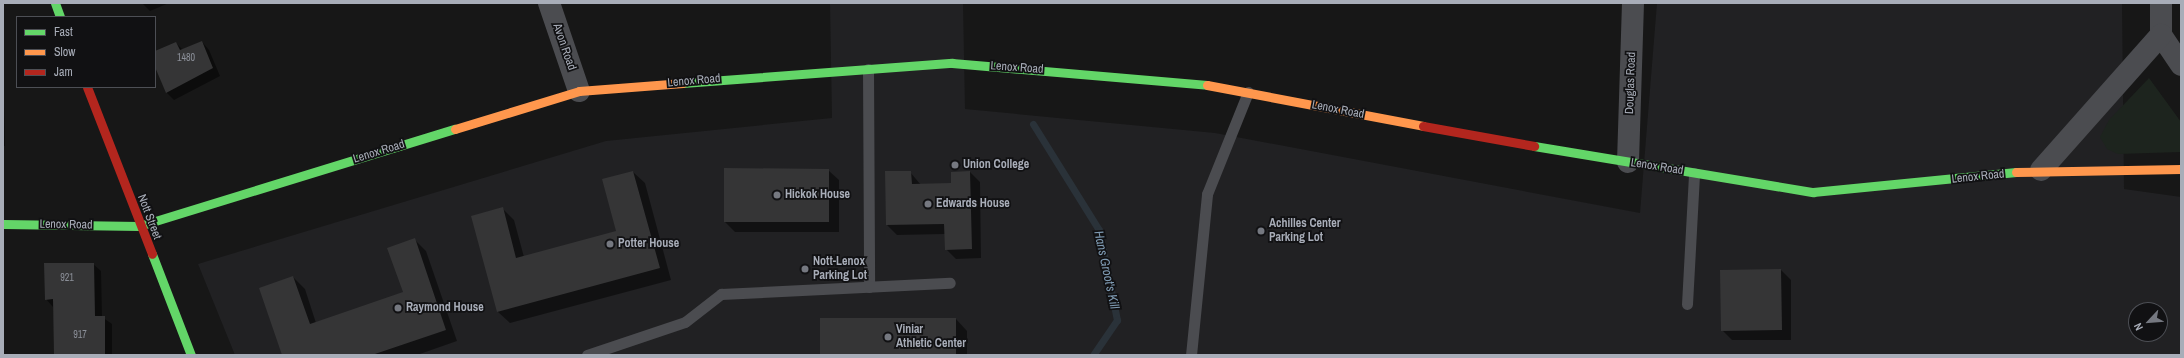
<!DOCTYPE html>
<html>
<head>
<meta charset="utf-8">
<style>
	body { margin:0 }
	#map { position:relative; width:2184px; height:358px; overflow:hidden; background:#171717; font-family:"Archivo Narrow",sans-serif }
	div>[style] { position:absolute }
	.built>* { inset:0; background:#212123 }
	.green>* { inset:0; background:#1d241e }
	.shadow>* { inset:0; background:#0007 }
	.stream>* { height:7px; margin:-3.5px; padding:0 3.5px; transform-origin:3.5px; border-radius:3.5px; background:#2a3239 }
	.building>* { inset:0; background:#353536 }
	.lane>* { height:11px; margin:-5.5px; padding:0 5.5px; transform-origin:5.5px; border-radius:5.5px; background:#4b4c50 }
	.street>* { height:22px; margin:-11px; padding:0 11px; transform-origin:11px; border-radius:11px; background:#4b4c50 }
	.fast>* { height:9px; margin:-4.5px; padding:0 4.5px; transform-origin:4.5px; border-radius:4.5px; background:#63d668 }
	.slow>* { height:9px; margin:-4.5px; padding:0 4.5px; transform-origin:4.5px; border-radius:4.5px; background:#ff974d }
	.jam>* { height:9px; margin:-4.5px; padding:0 4.5px; transform-origin:4.5px; border-radius:4.5px; background:#b3261e }
	.dots>* { width:11px; height:11px; translate:-50% -50%; box-sizing:border-box; border:2px solid #111113; border-radius:50% }
	span { translate:-50% -50%; white-space:nowrap; text-align:center; line-height:1.15; -webkit-text-stroke:3.5px #111113; paint-order:stroke }
	.number-label { font-size:10px; color:#8b8f98 }
	.number-label span { -webkit-text-stroke-width:0 }
	.street-label { font-size:12px; color:#a8adb8 }
	.poi-label { font-size:12px; color:#a8adb8; font-weight:700 }
	.left { translate:0 -50%; text-align:left }
	.water-label { font-size:13px; color:#7f9bb3; font-style:italic }
	.frame { position:absolute; inset:0; border:4px solid #a8adb8; pointer-events:none }
	.legend { position:absolute; left:16px; top:16px; width:140px; height:72px; box-sizing:border-box; background:#111113; border:1px solid #4d4f55; margin:0; padding:5px 7px; list-style:none; font-size:12px; color:#a8adb8 }
	.legend li { display:flex; align-items:center; gap:8px; height:20px }
	.legend b { width:20px; border:1px solid #4d4f55 }
	.north { position:absolute; left:2128px; top:302px; width:40px; height:40px; box-sizing:border-box; background:#111113; border:1px solid #4d4f55; border-radius:50%; rotate:244deg; font-size:11px; font-weight:700; line-height:16px; text-align:center; color:#a8adb8 }
	.north::after { content:''; display:block; margin:auto; width:14px; height:18px; background:#757880; clip-path:polygon(50% 0,100% 100%,50% 72%,0 100%) }
</style>
</head>
<body>
<div id="map">
	<div class="built">
		<i style="clip-path:polygon(evenodd,830px 3px,963px 3px,965px 109px,1215px 133px,1640px 213px,1657px 3px,2122px 3px,2124px 189px,2181px 197px,2181px 355px,235px 355px,198px 264px,606px 141px,832px 118px,830px 3px,2136px 310px,2160px 310px,2160px 334px,2136px 334px,2136px 310px)"></i>
	</div>
	<div class="green">
		<i style="clip-path:polygon(2149px 78px,2181px 122px,2181px 152px,2118px 154px,2107px 149px,2100px 137px,2109px 120px)"></i>
	</div>
	<div class="shadow">
		<i style="clip-path:polygon(142px 3px,169px 3px,150px 11px)"></i>
		<i style="clip-path:polygon(202px 42px,209px 50px,220px 76px,174px 100px,166px 92px,155px 65px,155px 52px,176px 43px,183px 50px)"></i>
		<i style="clip-path:polygon(3px 101px,4px 103px,5px 146px,3px 146px)"></i>
		<i style="clip-path:polygon(828px 170px,839px 180px,839px 232px,735px 232px,725px 222px)"></i>
		<i style="clip-path:polygon(633px 172px,645px 183px,671px 280px,510px 323px,498px 312px,503px 209px,514px 220px,524px 257px,617px 232px)"></i>
		<i style="clip-path:polygon(886px 172px,910px 172px,921px 185px,952px 184px,970px 172px,980px 182px,981px 258px,956px 259px,946px 249px,945px 234px,897px 235px,887px 225px)"></i>
		<i style="clip-path:polygon(415px 240px,426px 251px,457px 341px,417px 355px,283px 355px,293px 277px,305px 289px,316px 323px,404px 293px)"></i>
		<i style="clip-path:polygon(93px 264px,101px 271px,102px 317px,112px 324px,112px 355px,57px 355px,53px 307px,46px 299px)"></i>
		<i style="clip-path:polygon(1781px 270px,1791px 280px,1791px 340px,1732px 340px,1722px 330px)"></i>
		<i style="clip-path:polygon(956px 319px,967px 331px,967px 355px,821px 355px)"></i>
	</div>
	<div class="stream">
		<i style="left:1033px;top:124px;width:125px;rotate:58.1deg"></i>
		<i style="left:1099px;top:230px;width:92px;rotate:78.7deg"></i>
		<i style="left:1117px;top:320px;width:42px;rotate:124.4deg"></i>
	</div>
	<div class="building">
		<i style="clip-path:polygon(202px 41px,213px 68px,166px 93px,155px 67px,155px 51px,176px 42px,180px 50px)"></i>
		<i style="clip-path:polygon(724px 168px,829px 169px,829px 222px,724px 222px)"></i>
		<i style="clip-path:polygon(633px 171px,660px 268px,497px 312px,471px 216px,503px 207px,516px 258px,616px 231px,602px 179px)"></i>
		<i style="clip-path:polygon(885px 171px,911px 171px,912px 184px,951px 183px,951px 172px,970px 171px,972px 249px,945px 250px,944px 224px,886px 225px)"></i>
		<i style="clip-path:polygon(415px 238px,446px 330px,372px 355px,282px 355px,259px 288px,293px 276px,310px 324px,403px 292px,387px 248px)"></i>
		<i style="clip-path:polygon(44px 263px,94px 263px,95px 316px,105px 316px,105px 355px,54px 355px,53px 299px,45px 300px)"></i>
		<i style="clip-path:polygon(1781px 269px,1782px 330px,1721px 331px,1720px 270px)"></i>
		<i style="clip-path:polygon(820px 318px,956px 318px,956px 355px,820px 355px)"></i>
	</div>
	<div class="lane">
		<i style="left:868px;top:69px;width:218px;rotate:89.7deg"></i>
		<i style="left:1687px;top:304px;width:131px;rotate:-86.9deg"></i>
		<i style="left:587px;top:355px;width:103px;rotate:-18.6deg"></i>
		<i style="left:685px;top:322px;width:46px;rotate:-37.9deg"></i>
		<i style="left:721px;top:294px;width:229px;rotate:-2.8deg"></i>
		<i style="left:1191px;top:355px;width:162px;rotate:-84.3deg"></i>
		<i style="left:1207px;top:194px;width:110px;rotate:-68.1deg"></i>
	</div>
	<div class="street">
		<i style="left:549px;top:3px;width:93px;rotate:71.2deg"></i>
		<i style="left:2161px;top:3px;width:32px;rotate:90deg"></i>
		<i style="left:2161px;top:35px;width:36px;rotate:56deg"></i>
		<i style="left:1628px;top:162px;width:159px;rotate:-88.2deg"></i>
		<i style="left:2041px;top:170px;width:181px;rotate:-48.4deg"></i>
	</div>
	<div class="fast">
		<i style="left:55px;top:3px;width:15px;rotate:70deg"></i>
		<i style="left:683px;top:83px;width:270px;rotate:-4.3deg"></i>
		<i style="left:952px;top:63px;width:256px;rotate:4.9deg"></i>
		<i style="left:1534px;top:146px;width:283px;rotate:9.4deg"></i>
		<i style="left:1813px;top:192px;width:204px;rotate:-5.6deg"></i>
		<i style="left:3px;top:224px;width:136px;rotate:0.8deg"></i>
		<i style="left:139px;top:226px;width:331px;rotate:-17.1deg"></i>
		<i style="left:152px;top:254px;width:108px;rotate:68.9deg"></i>
	</div>
	<div class="slow">
		<i style="left:1207px;top:85px;width:220px;rotate:10.7deg"></i>
		<i style="left:455px;top:129px;width:130px;rotate:-17deg"></i>
		<i style="left:579px;top:91px;width:104px;rotate:-4.4deg"></i>
		<i style="left:2016px;top:172px;width:165px;rotate:-1deg"></i>
	</div>
	<div class="jam">
		<i style="left:87px;top:87px;width:179px;rotate:68.7deg"></i>
		<i style="left:1423px;top:126px;width:113px;rotate:10.2deg"></i>
	</div>
	<div class="dots">
		<i style="left:955px;top:165px;background:#757880"></i>
		<i style="left:777px;top:195px;background:#757880"></i>
		<i style="left:928px;top:204px;background:#757880"></i>
		<i style="left:1261px;top:231px;background:#757880"></i>
		<i style="left:610px;top:244px;background:#757880"></i>
		<i style="left:805px;top:269px;background:#757880"></i>
		<i style="left:398px;top:308px;background:#757880"></i>
		<i style="left:888px;top:337px;background:#757880"></i>
	</div>
	<div class="number-label">
		<span style="left:186px;top:58px">1480</span>
		<span style="left:67px;top:278px">921</span>
		<span style="left:80px;top:335px">917</span>
	</div>
	<div class="street-label">
		<span style="left:564px;top:47px;rotate:71deg">Avon Road</span>
		<span style="left:1017px;top:68px;rotate:4deg">Lenox Road</span>
		<span style="left:694px;top:81px;rotate:-5deg">Lenox Road</span>
		<span style="left:1631px;top:83px;rotate:-88deg">Douglas Road</span>
		<span style="left:1338px;top:110px;rotate:11deg">Lenox Road</span>
		<span style="left:379px;top:152px;rotate:-17deg">Lenox Road</span>
		<span style="left:1657px;top:167px;rotate:9deg">Lenox Road</span>
		<span style="left:1978px;top:177px;rotate:-6deg">Lenox Road</span>
		<span style="left:149px;top:217px;rotate:69deg">Nott Street</span>
		<span style="left:66px;top:225px;rotate:1deg">Lenox Road</span>
	</div>
	<div class="poi-label">
		<span class="left" style="left:963px;top:165px">Union College</span>
		<span class="left" style="left:785px;top:195px">Hickok House</span>
		<span class="left" style="left:936px;top:204px">Edwards House</span>
		<span class="left" style="left:1269px;top:231px">Achilles Center<br>Parking Lot</span>
		<span class="left" style="left:618px;top:244px">Potter House</span>
		<span class="left" style="left:813px;top:269px">Nott-Lenox<br>Parking Lot</span>
		<span class="left" style="left:406px;top:308px">Raymond House</span>
		<span class="left" style="left:896px;top:337px">Viniar<br>Athletic Center</span>
	</div>
	<div class="water-label">
		<span style="left:1106px;top:270px;rotate:78deg">Hans Groot's Kill</span>
	</div>
	<div class="frame"></div>
	<ul class="legend">
	<li><b style="height:5px;background:#63d668"></b>Fast</li>
	<li><b style="height:5px;background:#ff974d"></b>Slow</li>
	<li><b style="height:5px;background:#b3261e"></b>Jam</li>
	</ul>
	<div class="north">N</div>
</div>
</body>
</html>
